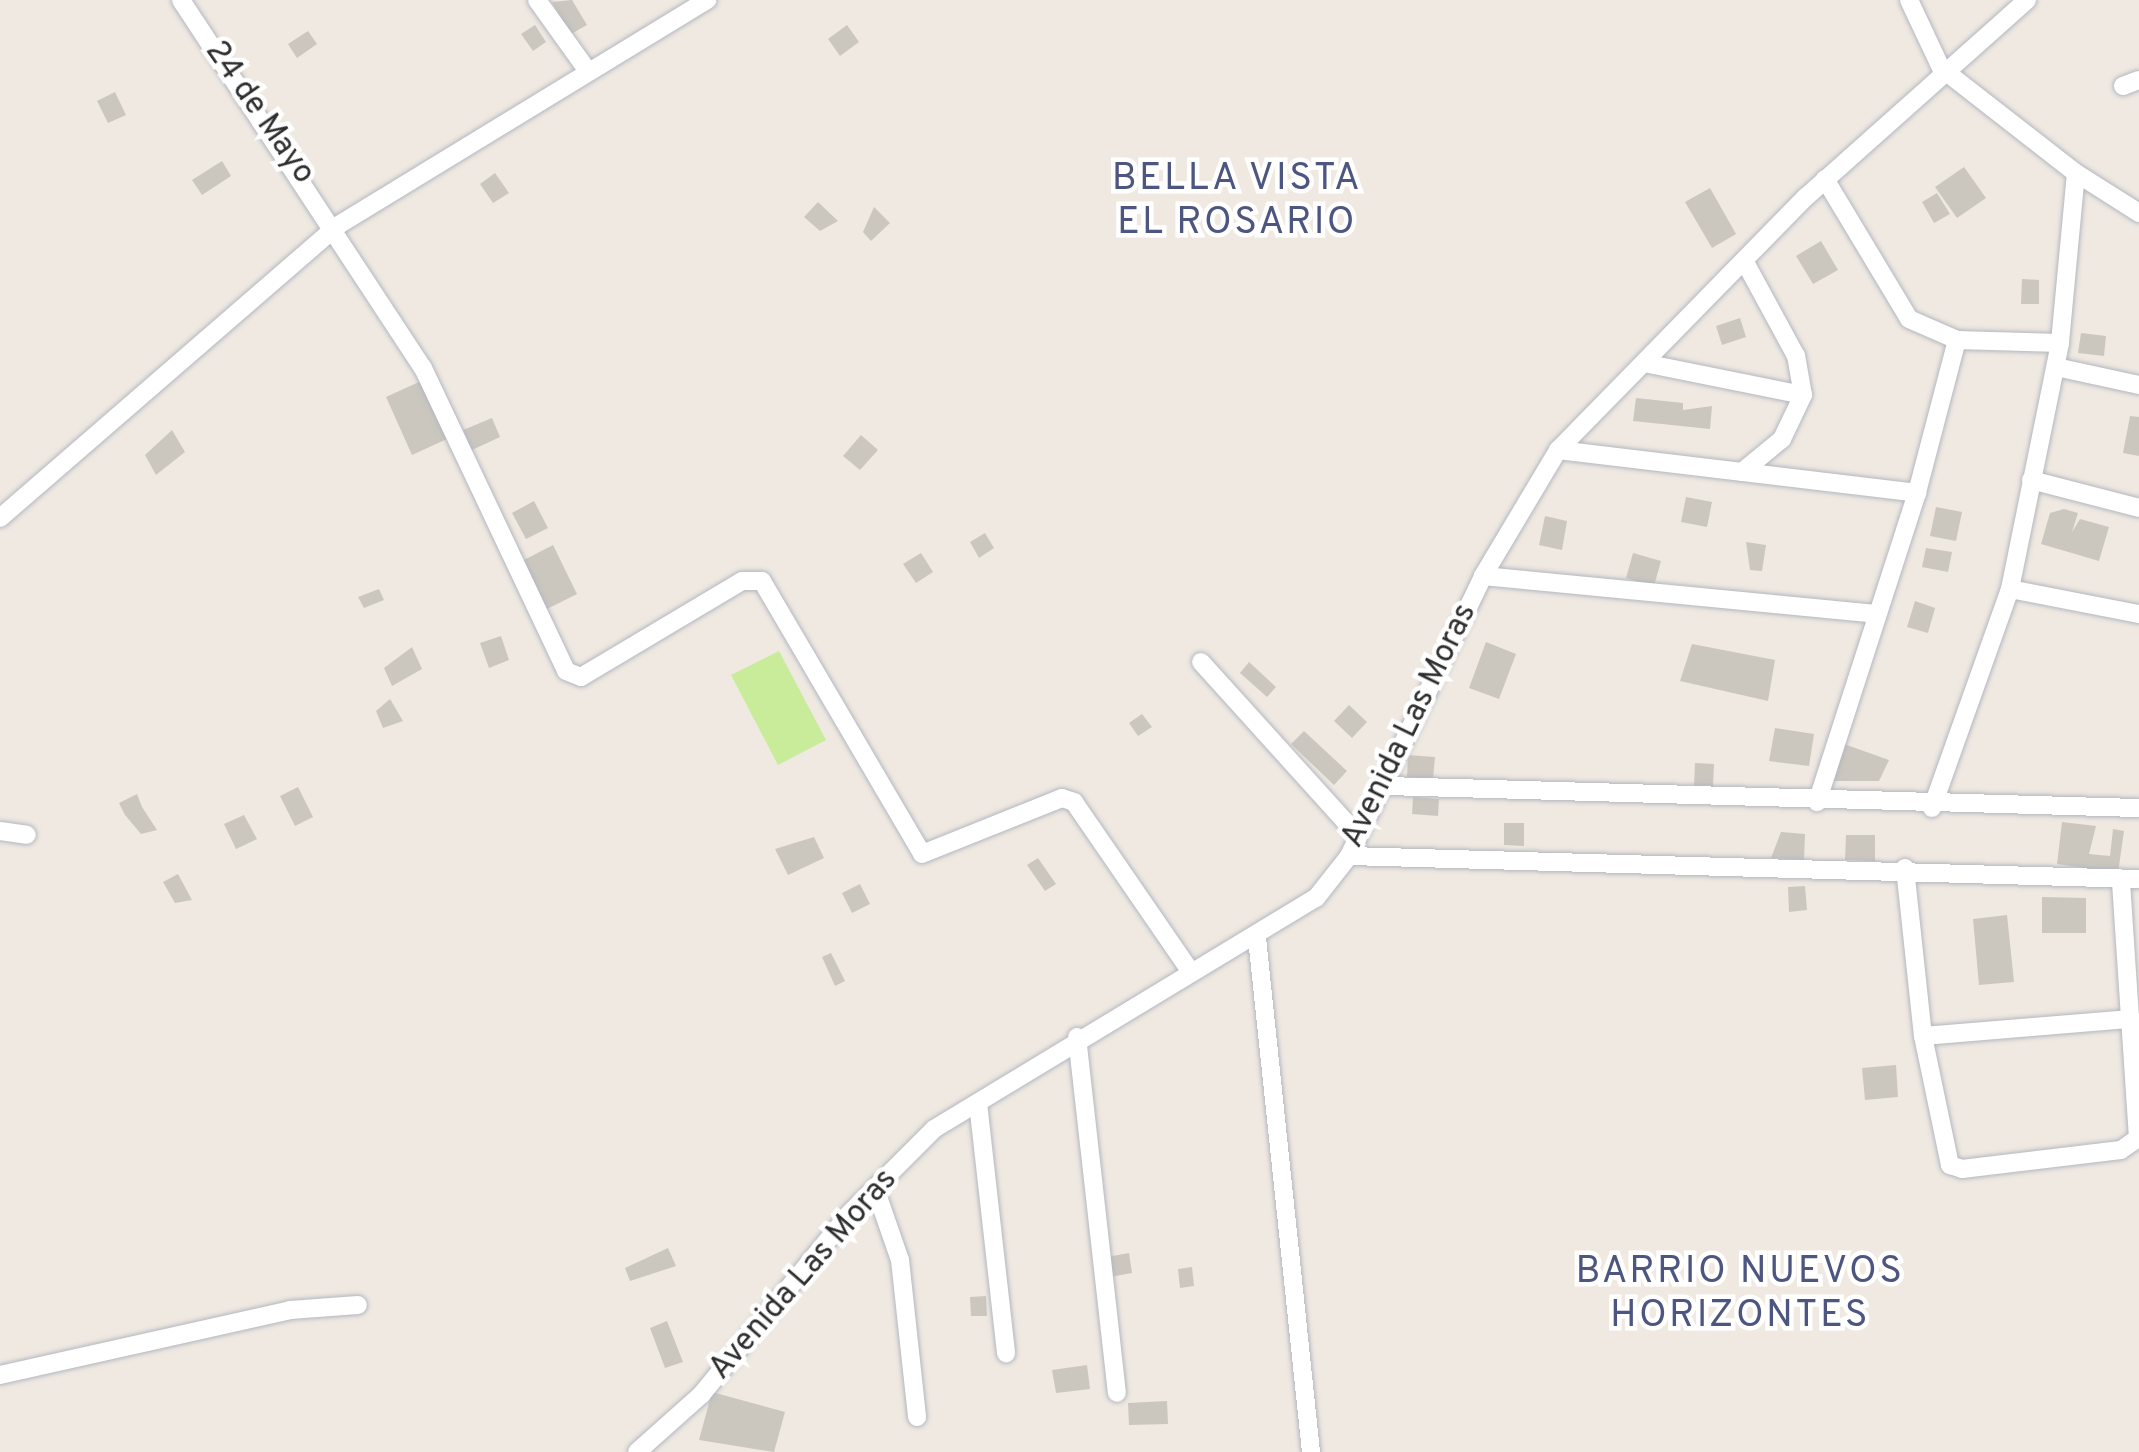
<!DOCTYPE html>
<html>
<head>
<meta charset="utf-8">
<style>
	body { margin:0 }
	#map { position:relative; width:2139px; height:1452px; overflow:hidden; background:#efe9e1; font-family:Overpass,sans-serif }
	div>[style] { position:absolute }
	.pitch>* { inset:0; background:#c9ec9a }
	.building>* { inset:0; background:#cbc7bf }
	.roads { filter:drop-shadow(0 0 2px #b4b7c1) drop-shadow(0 0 2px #b4b7c1) }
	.minor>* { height:18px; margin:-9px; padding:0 9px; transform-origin:9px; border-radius:9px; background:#fff }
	span { translate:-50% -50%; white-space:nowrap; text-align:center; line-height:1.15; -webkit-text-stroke:9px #fff; paint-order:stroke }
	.street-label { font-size:32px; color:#2e2e2e }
	.quarter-label { font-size:38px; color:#4d5680; letter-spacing:2.5px }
</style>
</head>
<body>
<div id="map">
	<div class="pitch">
		<i style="clip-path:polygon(779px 651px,826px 740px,778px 765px,731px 675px)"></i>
	</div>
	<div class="building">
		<i style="clip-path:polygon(572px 0,587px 25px,571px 34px,552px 2px)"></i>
		<i style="clip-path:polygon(535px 25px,546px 42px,533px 51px,521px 34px)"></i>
		<i style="clip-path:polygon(847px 25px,859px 42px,840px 56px,828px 39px)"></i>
		<i style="clip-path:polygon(308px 31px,317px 44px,297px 58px,288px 44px)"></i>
		<i style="clip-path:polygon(115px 92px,126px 115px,108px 123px,97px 101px)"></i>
		<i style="clip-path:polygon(222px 161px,231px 176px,202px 195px,192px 180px)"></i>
		<i style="clip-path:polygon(1964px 167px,1986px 198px,1957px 218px,1935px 187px)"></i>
		<i style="clip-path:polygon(495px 173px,509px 193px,493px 203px,480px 184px)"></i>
		<i style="clip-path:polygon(1710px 188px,1736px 234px,1712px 248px,1685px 202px)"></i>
		<i style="clip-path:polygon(1937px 193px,1950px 214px,1934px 223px,1922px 202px)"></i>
		<i style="clip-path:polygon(818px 202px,838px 221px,820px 231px,804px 217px)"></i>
		<i style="clip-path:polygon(874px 207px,890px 223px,871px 241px,863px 232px)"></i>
		<i style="clip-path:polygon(1821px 241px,1838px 270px,1813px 284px,1796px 256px)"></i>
		<i style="clip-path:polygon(2022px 279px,2039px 280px,2039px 304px,2021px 304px)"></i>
		<i style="clip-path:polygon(1740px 318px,1746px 337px,1722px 345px,1716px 326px)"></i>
		<i style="clip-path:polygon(2081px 333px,2106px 336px,2104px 356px,2078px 353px)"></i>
		<i style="clip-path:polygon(421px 381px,447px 439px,412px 455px,386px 397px)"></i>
		<i style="clip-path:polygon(1636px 398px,1683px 403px,1683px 410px,1712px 406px,1710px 429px,1633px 421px)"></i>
		<i style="clip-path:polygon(2130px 416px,2139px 417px,2139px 456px,2123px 453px)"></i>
		<i style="clip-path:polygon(492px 418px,500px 437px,472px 450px,463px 430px)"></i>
		<i style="clip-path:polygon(172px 430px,185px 452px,156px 475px,145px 455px)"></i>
		<i style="clip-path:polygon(861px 435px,878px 450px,860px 470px,843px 456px)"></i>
		<i style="clip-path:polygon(1686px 497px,1712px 502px,1707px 527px,1681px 522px)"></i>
		<i style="clip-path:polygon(534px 501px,548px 528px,526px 539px,512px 513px)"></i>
		<i style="clip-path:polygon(1936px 507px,1962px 512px,1956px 541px,1930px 536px)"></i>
		<i style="clip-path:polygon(2064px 509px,2078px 513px,2072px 532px,2080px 519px,2109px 527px,2099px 561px,2041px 544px,2050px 513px)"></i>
		<i style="clip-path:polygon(1545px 516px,1567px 521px,1562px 550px,1539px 545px)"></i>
		<i style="clip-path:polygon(985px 533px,994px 548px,979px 558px,970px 542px)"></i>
		<i style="clip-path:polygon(1746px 542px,1766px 545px,1762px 571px,1750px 570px)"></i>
		<i style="clip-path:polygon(553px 545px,577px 594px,545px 610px,520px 562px)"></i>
		<i style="clip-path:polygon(1926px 548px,1952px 552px,1948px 572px,1922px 567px)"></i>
		<i style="clip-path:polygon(921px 553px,933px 572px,916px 583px,903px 564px)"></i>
		<i style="clip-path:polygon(1633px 553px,1661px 561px,1654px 586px,1626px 578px)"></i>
		<i style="clip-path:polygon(379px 589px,384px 600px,364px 608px,358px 597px)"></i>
		<i style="clip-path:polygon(1915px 601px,1935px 608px,1928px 633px,1907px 627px)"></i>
		<i style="clip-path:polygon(501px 636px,509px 660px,489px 668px,480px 643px)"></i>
		<i style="clip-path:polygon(1486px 642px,1516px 654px,1499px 699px,1469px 688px)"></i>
		<i style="clip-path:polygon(1692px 644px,1775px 660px,1768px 701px,1680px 681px)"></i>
		<i style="clip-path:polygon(412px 647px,422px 669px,392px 686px,384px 668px)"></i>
		<i style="clip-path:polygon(1249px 662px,1276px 687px,1267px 697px,1240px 673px)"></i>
		<i style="clip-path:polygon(390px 699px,403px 721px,383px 728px,376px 711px)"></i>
		<i style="clip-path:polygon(1349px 705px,1367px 722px,1352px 738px,1334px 721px)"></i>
		<i style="clip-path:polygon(1142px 714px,1152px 727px,1138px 736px,1129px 723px)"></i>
		<i style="clip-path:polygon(1775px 728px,1814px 734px,1809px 766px,1769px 761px)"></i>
		<i style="clip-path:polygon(1304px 731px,1347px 771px,1334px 785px,1291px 744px)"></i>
		<i style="clip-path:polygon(1844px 744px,1889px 760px,1879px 781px,1834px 781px)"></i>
		<i style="clip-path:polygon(1408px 755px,1435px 757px,1433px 779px,1407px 777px)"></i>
		<i style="clip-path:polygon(1695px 763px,1714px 764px,1713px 787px,1694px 786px)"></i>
		<i style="clip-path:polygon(298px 787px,313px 817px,295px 826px,280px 796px)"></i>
		<i style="clip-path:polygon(137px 794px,142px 807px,157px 830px,141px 834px,125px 815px,119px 803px)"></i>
		<i style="clip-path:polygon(1413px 797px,1439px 799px,1438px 816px,1412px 814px)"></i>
		<i style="clip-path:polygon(244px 815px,257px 839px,236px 849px,224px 824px)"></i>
		<i style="clip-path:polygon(2062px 822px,2096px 826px,2089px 854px,2110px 856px,2113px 829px,2124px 831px,2118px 873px,2057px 864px)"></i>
		<i style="clip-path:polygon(1504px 823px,1524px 823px,1524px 846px,1504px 845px)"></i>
		<i style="clip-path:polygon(1781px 832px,1805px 834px,1804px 860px,1771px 858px)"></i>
		<i style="clip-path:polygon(1846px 835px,1875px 835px,1875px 861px,1845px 860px)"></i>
		<i style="clip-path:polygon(814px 837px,824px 858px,788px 875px,775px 849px)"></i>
		<i style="clip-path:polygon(1038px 858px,1056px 884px,1045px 891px,1027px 865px)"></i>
		<i style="clip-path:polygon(178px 874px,192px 900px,175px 903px,163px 882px)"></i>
		<i style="clip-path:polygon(860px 884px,870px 904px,852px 913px,842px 893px)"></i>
		<i style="clip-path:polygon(1805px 886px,1807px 910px,1789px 912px,1788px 887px)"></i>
		<i style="clip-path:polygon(2042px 897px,2086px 898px,2086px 933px,2042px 933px)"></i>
		<i style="clip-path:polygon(2007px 915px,2014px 982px,1979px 985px,1973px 919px)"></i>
		<i style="clip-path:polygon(831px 953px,845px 981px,835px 986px,822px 957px)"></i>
		<i style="clip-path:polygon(1896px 1065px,1898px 1097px,1865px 1100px,1862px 1068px)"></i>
		<i style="clip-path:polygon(668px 1248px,676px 1266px,630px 1281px,625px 1268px)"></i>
		<i style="clip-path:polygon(1129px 1253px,1132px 1273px,1110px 1277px,1107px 1257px)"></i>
		<i style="clip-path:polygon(1192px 1267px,1194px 1286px,1180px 1288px,1178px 1269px)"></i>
		<i style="clip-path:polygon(986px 1296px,987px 1316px,971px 1316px,970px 1297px)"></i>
		<i style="clip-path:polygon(667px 1321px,683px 1362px,665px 1368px,650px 1328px)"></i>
		<i style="clip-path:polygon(1087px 1365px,1090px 1389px,1056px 1393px,1052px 1370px)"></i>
		<i style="clip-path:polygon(712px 1392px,785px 1412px,774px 1452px,699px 1440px)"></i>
		<i style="clip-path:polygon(1167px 1401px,1168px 1424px,1129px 1425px,1128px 1403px)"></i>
	</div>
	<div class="roads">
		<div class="minor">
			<i style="left:181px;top:0;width:440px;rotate:56.7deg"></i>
			<i style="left:423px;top:368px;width:335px;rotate:64.7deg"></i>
			<i style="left:566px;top:671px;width:16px;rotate:22deg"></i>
			<i style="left:581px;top:677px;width:187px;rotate:-30.8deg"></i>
			<i style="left:742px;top:581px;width:20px"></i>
			<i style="left:762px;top:581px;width:316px;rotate:59.6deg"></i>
			<i style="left:922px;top:854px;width:151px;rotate:-21.8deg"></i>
			<i style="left:1062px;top:798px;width:13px;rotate:18deg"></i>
			<i style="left:1074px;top:802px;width:206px;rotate:55.5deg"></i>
			<i style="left:537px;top:0;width:82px;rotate:54.4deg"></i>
			<i style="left:1909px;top:0;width:75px;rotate:64.8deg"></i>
			<i style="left:1941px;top:68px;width:171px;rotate:37.9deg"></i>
			<i style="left:2076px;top:173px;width:171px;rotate:95.4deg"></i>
			<i style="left:2060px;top:343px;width:103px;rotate:-178.3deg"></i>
			<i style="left:2123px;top:86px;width:17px;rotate:-21deg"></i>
			<i style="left:2076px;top:173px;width:75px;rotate:32.4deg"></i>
			<i style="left:1825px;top:179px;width:163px;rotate:59deg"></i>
			<i style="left:1909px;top:319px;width:52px;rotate:23.6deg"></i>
			<i style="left:1957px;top:340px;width:158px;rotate:104.7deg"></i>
			<i style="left:1644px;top:363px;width:162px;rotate:11.4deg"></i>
			<i style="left:1803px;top:395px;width:40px;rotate:-100deg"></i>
			<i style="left:1796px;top:356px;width:107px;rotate:-118.5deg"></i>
			<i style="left:2056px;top:367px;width:85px;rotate:12.2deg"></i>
			<i style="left:1558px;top:450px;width:362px;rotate:6.8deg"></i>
			<i style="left:1917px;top:493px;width:325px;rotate:107.9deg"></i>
			<i style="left:1742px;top:472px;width:52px;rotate:-39.5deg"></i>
			<i style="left:1782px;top:439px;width:49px;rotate:-64.5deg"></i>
			<i style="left:2031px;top:480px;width:112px;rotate:14.5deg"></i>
			<i style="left:0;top:518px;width:446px;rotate:-40.9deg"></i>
			<i style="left:337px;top:226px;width:434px;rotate:-31.4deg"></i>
			<i style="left:1483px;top:576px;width:395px;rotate:5.5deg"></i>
			<i style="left:2010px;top:589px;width:131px;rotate:11deg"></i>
			<i style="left:1201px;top:662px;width:234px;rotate:47.9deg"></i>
			<i style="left:1387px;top:786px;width:752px;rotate:1.68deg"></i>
			<i style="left:1932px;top:808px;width:232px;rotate:-70.4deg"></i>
			<i style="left:2010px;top:589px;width:251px;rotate:-78.5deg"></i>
			<i style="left:0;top:831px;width:27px;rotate:8deg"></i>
			<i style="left:1349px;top:856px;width:790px;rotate:1.67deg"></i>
			<i style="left:1905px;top:868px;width:169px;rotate:83.9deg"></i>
			<i style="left:1923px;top:1036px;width:132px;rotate:78.2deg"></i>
			<i style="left:1950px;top:1165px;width:13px;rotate:18deg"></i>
			<i style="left:1962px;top:1169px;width:160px;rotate:-6.8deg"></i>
			<i style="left:2121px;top:1150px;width:21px;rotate:-35deg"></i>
			<i style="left:2138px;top:1138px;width:260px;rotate:-93.8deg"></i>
			<i style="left:1257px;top:938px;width:517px;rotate:84deg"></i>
			<i style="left:1923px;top:1036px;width:209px;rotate:-4.7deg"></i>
			<i style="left:1077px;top:1037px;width:358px;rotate:83.6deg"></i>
			<i style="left:978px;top:1103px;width:252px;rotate:83.6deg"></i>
			<i style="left:875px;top:1188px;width:76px;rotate:70.9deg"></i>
			<i style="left:900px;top:1260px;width:158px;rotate:83.8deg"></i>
			<i style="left:0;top:1375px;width:297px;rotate:-12.6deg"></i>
			<i style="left:290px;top:1310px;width:68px;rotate:-4.2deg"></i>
			<i style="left:637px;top:1452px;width:86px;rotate:-41.7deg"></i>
			<i style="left:701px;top:1395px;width:234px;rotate:-50.7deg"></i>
			<i style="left:849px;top:1214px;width:120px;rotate:-45deg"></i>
			<i style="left:934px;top:1129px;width:446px;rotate:-31.2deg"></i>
			<i style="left:1316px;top:898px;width:53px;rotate:-51.8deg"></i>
			<i style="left:1349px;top:856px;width:310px;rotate:-64.4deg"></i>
			<i style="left:1483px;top:576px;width:147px;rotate:-59.2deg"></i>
			<i style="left:1558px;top:450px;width:354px;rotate:-45.6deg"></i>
			<i style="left:1806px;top:197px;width:296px;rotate:-41.7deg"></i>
		</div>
	</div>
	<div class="street-label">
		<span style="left:259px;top:113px;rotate:55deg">24 de Mayo</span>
		<span style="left:1410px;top:726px;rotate:-64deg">Avenida Las Moras</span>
		<span style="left:804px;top:1275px;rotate:-49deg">Avenida Las Moras</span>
	</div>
	<div class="quarter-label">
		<span style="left:1237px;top:202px">BELLA VISTA<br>EL ROSARIO</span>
		<span style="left:1740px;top:1295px">BARRIO NUEVOS<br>HORIZONTES</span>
	</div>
</div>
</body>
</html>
